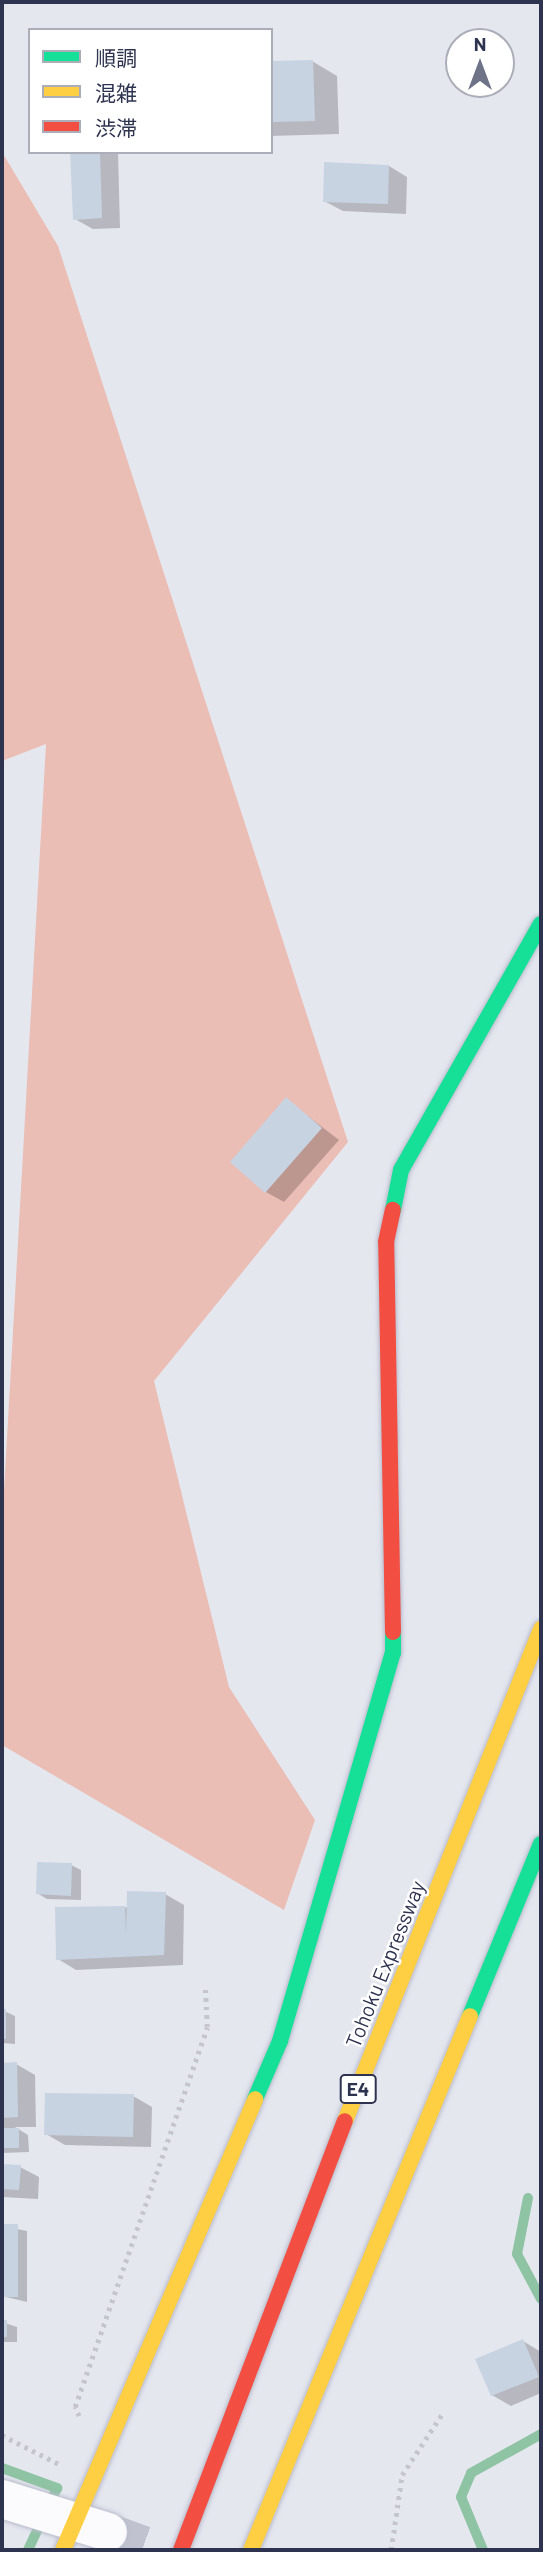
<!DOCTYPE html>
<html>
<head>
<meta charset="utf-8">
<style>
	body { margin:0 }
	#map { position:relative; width:543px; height:2552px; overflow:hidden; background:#e5e7ef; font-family:Barlow,"Noto Sans JP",sans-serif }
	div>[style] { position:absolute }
	.forest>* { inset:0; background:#eabdb5 }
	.shadow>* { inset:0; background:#0003 }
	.stream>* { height:10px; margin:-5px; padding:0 5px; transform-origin:5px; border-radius:5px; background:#8ec3a3 }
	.building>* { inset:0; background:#c8d3e2 }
	.street-tunnel>* { height:38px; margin-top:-19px; transform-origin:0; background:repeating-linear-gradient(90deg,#c0c3cf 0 38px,transparent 0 57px) }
	.path>* { height:4.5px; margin-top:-2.25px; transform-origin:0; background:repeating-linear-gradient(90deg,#c5c5cd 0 3.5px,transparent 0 8.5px) }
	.roads { filter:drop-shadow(0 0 2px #b9bccc) drop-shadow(0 0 2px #b9bccc) }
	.street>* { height:38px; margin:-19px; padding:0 19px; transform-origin:19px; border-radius:19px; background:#fbfbfd }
	.fast>* { height:16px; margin:-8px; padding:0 8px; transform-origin:8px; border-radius:8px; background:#16e098 }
	.slow>* { height:16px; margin:-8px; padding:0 8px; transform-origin:8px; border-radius:8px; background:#ffcf43 }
	.jam>* { height:16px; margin:-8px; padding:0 8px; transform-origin:8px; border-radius:8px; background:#f24e42 }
	span { translate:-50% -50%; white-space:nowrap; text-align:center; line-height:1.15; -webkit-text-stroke:5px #fff; paint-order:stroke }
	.shield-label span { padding:2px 5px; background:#fff; border:2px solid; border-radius:5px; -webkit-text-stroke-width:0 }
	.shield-label { font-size:19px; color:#2e3450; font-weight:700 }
	.street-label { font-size:21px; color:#2e3450 }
	.frame { position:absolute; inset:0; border:4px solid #2e3450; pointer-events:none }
	.legend { position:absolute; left:28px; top:28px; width:245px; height:126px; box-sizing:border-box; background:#fff; border:2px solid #abaeb9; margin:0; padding:9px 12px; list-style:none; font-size:21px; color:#2e3450 }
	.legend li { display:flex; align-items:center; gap:14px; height:35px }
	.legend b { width:35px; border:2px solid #abaeb9 }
	.north { position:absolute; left:445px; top:28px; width:70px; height:70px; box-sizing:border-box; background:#fff; border:2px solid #abaeb9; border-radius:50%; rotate:0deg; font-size:19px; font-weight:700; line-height:28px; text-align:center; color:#2e3450 }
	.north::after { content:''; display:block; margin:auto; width:24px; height:32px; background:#6e7388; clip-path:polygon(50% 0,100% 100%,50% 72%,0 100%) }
</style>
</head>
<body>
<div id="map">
	<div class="forest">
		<i style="clip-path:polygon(2px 152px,58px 246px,348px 1142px,154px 1381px,229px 1687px,315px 1820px,284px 1910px,2px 1745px,2px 1527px,46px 744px,2px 761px)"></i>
	</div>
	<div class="shadow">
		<i style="clip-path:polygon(312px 61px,337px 76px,339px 134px,271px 136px,271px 63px)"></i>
		<i style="clip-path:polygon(72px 152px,118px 152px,120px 228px,93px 229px,75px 219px)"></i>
		<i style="clip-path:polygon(389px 166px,407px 177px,406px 214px,343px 211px,324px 201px)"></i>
		<i style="clip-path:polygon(287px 1100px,339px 1140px,284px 1202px,266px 1192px)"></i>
		<i style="clip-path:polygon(71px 1865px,81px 1870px,81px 1900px,47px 1899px,37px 1893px)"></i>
		<i style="clip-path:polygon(165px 1894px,184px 1905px,183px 1965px,76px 1970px,58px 1959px,124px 1908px)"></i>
		<i style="clip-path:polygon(2px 2010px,15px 2016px,15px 2044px,2px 2043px)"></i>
		<i style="clip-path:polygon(2px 2064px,16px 2064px,35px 2075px,36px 2127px,15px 2127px,28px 2135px,29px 2152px,2px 2153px)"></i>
		<i style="clip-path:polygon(133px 2096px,152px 2107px,151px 2147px,65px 2145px,46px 2134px)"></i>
		<i style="clip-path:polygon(2px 2165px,20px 2167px,39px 2177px,38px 2199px,2px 2197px)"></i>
		<i style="clip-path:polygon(2px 2226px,27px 2231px,27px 2302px,2px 2296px)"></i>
		<i style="clip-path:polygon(2px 2322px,17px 2327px,17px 2342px,2px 2342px)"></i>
		<i style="clip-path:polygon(523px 2341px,541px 2352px,541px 2393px,511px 2406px,492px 2395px)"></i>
	</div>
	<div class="stream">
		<i style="left:528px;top:2198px;width:57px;rotate:101.1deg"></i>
		<i style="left:517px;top:2254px;width:51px;rotate:61.9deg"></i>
		<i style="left:2px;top:2468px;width:59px;rotate:20deg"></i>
		<i style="left:57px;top:2488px;width:68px;rotate:115.1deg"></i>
		<i style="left:483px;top:2550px;width:57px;rotate:-112.5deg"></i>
		<i style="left:461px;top:2497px;width:26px;rotate:-67deg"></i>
		<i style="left:471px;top:2473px;width:80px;rotate:-29.1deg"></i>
	</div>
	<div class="building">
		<i style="clip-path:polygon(313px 60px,315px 121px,271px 122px,271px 61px)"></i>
		<i style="clip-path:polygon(70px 152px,100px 152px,102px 218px,73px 220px)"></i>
		<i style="clip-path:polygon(324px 162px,389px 165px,388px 204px,323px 202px)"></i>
		<i style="clip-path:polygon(286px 1097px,322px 1128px,265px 1193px,230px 1162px)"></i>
		<i style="clip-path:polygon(37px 1862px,72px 1863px,71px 1896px,36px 1894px)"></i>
		<i style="clip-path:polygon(127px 1891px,166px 1892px,164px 1955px,56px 1960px,55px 1907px,125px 1906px,126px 1936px)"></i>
		<i style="clip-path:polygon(2px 2009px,6px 2009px,6px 2039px,2px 2039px)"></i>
		<i style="clip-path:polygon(17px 2062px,18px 2117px,2px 2118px,2px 2063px)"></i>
		<i style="clip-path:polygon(45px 2093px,134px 2094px,133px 2137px,44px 2135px)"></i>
		<i style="clip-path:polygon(2px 2128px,19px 2128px,19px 2148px,2px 2148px)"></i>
		<i style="clip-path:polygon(2px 2164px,21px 2165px,19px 2190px,2px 2189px)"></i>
		<i style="clip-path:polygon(2px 2224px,18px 2224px,18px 2297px,2px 2297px)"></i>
		<i style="clip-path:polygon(2px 2320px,7px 2320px,7px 2337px,2px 2337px)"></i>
		<i style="clip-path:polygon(523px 2339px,539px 2377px,491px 2396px,475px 2359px)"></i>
	</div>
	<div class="street-tunnel">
		<i style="left:108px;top:2532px;width:52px;rotate:20.2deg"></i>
	</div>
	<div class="path">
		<i style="left:79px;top:2416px;width:10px;rotate:-114deg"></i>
		<i style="left:75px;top:2407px;width:402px;rotate:-70.8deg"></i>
		<i style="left:207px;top:2027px;width:42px;rotate:-92.7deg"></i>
		<i style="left:2px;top:2435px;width:66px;rotate:27deg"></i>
		<i style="left:391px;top:2550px;width:76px;rotate:-81.7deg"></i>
		<i style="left:402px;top:2475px;width:73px;rotate:-56.7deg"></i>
	</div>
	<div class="roads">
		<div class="street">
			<i style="left:2px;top:2499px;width:111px;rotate:17.3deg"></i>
		</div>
		<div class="fast">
			<i style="left:393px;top:1210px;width:41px;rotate:-78.7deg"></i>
			<i style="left:401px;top:1170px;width:283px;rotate:-60.4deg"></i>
			<i style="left:470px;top:2016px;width:186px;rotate:-67.6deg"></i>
			<i style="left:255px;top:2099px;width:63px;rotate:-66.7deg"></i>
			<i style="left:280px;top:2041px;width:404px;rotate:-73.8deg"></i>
			<i style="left:393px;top:1653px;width:21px;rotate:-90deg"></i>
		</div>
		<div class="slow">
			<i style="left:345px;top:2121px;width:530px;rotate:-68.28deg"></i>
			<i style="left:63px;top:2550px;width:490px;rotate:-66.9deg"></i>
			<i style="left:251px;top:2550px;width:577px;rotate:-67.7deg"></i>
		</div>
		<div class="jam">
			<i style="left:393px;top:1632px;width:390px;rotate:-91deg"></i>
			<i style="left:386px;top:1242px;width:33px;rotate:-78deg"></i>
			<i style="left:181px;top:2550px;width:459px;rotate:-69.1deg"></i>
		</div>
	</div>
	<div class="shield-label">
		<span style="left:358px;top:2089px">E4</span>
	</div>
	<div class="street-label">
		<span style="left:385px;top:1964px;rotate:-68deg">Tohoku Expressway</span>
	</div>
	<div class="frame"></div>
	<ul class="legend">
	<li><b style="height:9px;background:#16e098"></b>順調</li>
	<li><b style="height:9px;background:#ffcf43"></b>混雑</li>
	<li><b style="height:9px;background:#f24e42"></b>渋滞</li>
	</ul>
	<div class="north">N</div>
</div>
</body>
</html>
